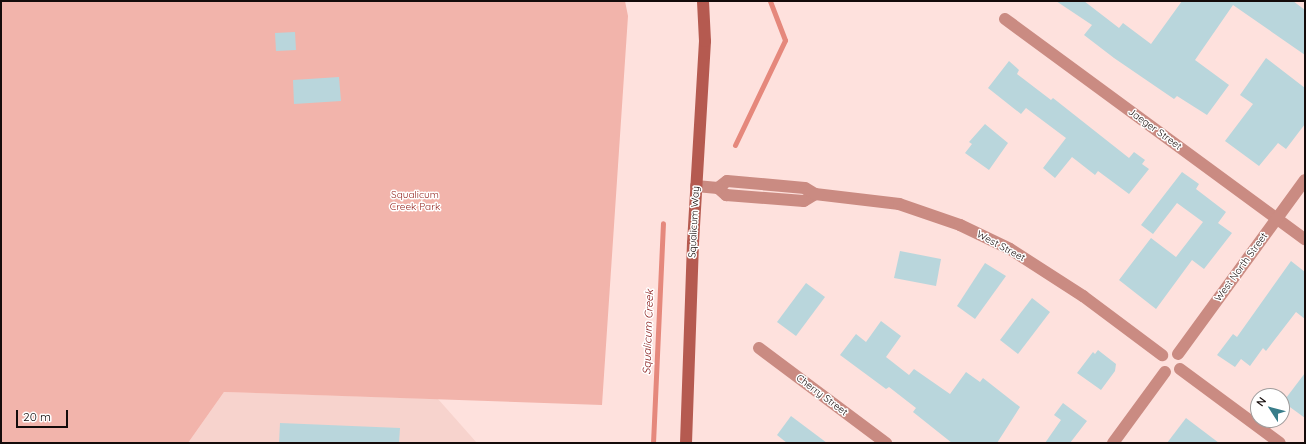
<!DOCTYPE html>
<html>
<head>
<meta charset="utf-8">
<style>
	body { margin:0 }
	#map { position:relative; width:1306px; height:444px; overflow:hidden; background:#fee1dd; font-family:Quicksand,sans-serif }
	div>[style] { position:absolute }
	.built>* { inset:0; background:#f7d3cd }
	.green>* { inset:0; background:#f2b4ab }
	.stream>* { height:5px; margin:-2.5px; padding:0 2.5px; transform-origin:2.5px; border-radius:2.5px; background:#e5887c }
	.building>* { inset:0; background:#b9d6dc }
	.street>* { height:12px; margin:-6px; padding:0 6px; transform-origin:6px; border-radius:6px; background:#ca8b82 }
	.secondary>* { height:12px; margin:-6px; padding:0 6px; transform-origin:6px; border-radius:6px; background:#b55a50 }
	span { translate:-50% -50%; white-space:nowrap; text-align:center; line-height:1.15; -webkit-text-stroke:3px #fff; paint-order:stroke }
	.street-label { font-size:10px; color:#140b0a }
	.park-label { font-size:10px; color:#932520 }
	.water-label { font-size:11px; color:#821211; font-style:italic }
	.frame { position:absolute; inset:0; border:2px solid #140b0a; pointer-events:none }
	.north { position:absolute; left:1250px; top:388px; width:40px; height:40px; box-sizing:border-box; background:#fff; border:1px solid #a19d9d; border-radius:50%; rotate:306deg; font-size:11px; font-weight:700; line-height:16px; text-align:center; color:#140b0a }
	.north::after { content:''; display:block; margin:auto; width:14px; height:18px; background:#387d8a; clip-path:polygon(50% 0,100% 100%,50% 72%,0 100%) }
	.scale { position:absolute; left:16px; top:410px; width:52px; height:18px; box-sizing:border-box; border:2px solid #140b0a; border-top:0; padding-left:5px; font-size:12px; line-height:14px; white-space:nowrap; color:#140b0a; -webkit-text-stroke:3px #fff; paint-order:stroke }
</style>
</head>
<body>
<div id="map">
	<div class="built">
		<i style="clip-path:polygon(224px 392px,438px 399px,477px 443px,188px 443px)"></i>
	</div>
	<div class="green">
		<i style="clip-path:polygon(1px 1px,625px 1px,628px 16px,602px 405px,224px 392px,188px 443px,1px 443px)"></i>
	</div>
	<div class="stream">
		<i style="left:735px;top:145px;width:116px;rotate:-64.5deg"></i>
		<i style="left:785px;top:40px;width:42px;rotate:-111deg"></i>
		<i style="left:653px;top:443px;width:220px;rotate:-87.4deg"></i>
	</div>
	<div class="building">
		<i style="clip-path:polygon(1056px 1px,1084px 1px,1119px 28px,1123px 23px,1151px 44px,1182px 1px,1293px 1px,1305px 10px,1305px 55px,1233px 5px,1195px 60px,1229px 85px,1207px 115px,1177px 96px,1174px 99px,1114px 58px,1084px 35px,1092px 25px)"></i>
		<i style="clip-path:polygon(295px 32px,296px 50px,276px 51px,275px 33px)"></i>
		<i style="clip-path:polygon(1266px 58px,1305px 88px,1305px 124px,1286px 149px,1278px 143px,1259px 166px,1225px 141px,1253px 104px,1240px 95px)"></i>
		<i style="clip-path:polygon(1009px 61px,1019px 70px,1017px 74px,1051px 100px,1053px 98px,1129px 158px,1134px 152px,1145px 160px,1142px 164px,1149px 169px,1129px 194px,1098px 171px,1095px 175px,1072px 157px,1055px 178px,1043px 168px,1066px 138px,1026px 108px,1021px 114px,988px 88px)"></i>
		<i style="clip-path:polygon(339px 77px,341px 101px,294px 104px,293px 80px)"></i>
		<i style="clip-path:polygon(985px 124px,1008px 143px,989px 170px,965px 153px,972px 144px,969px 142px)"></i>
		<i style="clip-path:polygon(1182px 172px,1199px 184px,1196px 189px,1226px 212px,1218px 223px,1232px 233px,1204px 269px,1192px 260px,1156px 309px,1119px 280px,1151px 238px,1176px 257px,1203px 222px,1177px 203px,1153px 234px,1141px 225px)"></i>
		<i style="clip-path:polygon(900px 251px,941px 259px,936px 286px,894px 278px)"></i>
		<i style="clip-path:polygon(1291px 261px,1305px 272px,1305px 319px,1296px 312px,1266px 351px,1263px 348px,1250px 366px,1241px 359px,1235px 367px,1217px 355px,1233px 334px,1237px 337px)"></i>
		<i style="clip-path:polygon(985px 263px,1006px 276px,975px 319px,957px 306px)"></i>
		<i style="clip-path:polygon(806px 283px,825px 297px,796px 336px,777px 322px)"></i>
		<i style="clip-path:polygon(1032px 298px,1050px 312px,1018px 354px,1000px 340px)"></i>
		<i style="clip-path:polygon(881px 321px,901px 336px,886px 357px,909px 375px,914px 369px,950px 394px,966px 372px,980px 382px,983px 378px,1020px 407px,997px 443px,952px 443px,913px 412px,916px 408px,889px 387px,886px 389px,840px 355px,856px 334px,866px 342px)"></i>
		<i style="clip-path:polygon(1098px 350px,1116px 364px,1115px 371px,1101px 390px,1077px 373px,1093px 352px,1095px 354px)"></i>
		<i style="clip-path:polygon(1305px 373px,1305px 418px,1283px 402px)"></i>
		<i style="clip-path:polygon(1063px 403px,1087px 421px,1070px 443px,1045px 443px,1061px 420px,1054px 415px)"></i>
		<i style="clip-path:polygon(791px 416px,827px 443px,787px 443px,777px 435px)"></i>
		<i style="clip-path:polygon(1186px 418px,1219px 443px,1167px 443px)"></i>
		<i style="clip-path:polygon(280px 423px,400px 428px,399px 443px,279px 443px)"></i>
	</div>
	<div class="street">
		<i style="left:1005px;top:19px;width:372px;rotate:36.3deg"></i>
		<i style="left:696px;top:186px;width:22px;rotate:5deg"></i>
		<i style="left:718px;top:188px;width:11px;rotate:41deg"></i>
		<i style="left:726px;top:195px;width:78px;rotate:4.4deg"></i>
		<i style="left:804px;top:201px;width:13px;rotate:-32deg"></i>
		<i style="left:718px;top:188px;width:11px;rotate:-38deg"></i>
		<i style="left:727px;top:181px;width:78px;rotate:5.1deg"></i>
		<i style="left:805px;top:188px;width:12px;rotate:31deg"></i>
		<i style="left:815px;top:194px;width:85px;rotate:6.8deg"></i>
		<i style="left:899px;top:204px;width:65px;rotate:19deg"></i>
		<i style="left:960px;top:225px;width:55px;rotate:25.6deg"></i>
		<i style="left:1010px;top:249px;width:87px;rotate:32.8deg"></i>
		<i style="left:1083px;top:296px;width:99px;rotate:36.8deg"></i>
		<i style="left:759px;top:348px;width:159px;rotate:36.8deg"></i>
		<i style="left:1178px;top:354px;width:215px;rotate:-53.9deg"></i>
		<i style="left:1180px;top:369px;width:124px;rotate:36.5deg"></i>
		<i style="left:1113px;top:443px;width:88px;rotate:-53.8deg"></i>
	</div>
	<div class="secondary">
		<i style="left:686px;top:443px;width:200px;rotate:-88deg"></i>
		<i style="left:693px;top:243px;width:202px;rotate:-86.6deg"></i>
		<i style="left:705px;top:41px;width:40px;rotate:-92.9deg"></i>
	</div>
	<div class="street-label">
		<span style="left:1155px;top:129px;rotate:36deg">Jaeger Street</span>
		<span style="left:694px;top:222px;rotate:-87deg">Squalicum Way</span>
		<span style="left:1001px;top:246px;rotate:28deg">West Street</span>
		<span style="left:1241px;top:267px;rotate:-54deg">West North Street</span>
		<span style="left:822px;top:395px;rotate:37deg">Cherry Street</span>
	</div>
	<div class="park-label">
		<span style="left:415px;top:200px">Squalicum<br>Creek Park</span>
	</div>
	<div class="water-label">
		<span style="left:648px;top:332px;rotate:-88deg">Squalicum Creek</span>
	</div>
	<div class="frame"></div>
	<div class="north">N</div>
	<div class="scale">20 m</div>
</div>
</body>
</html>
